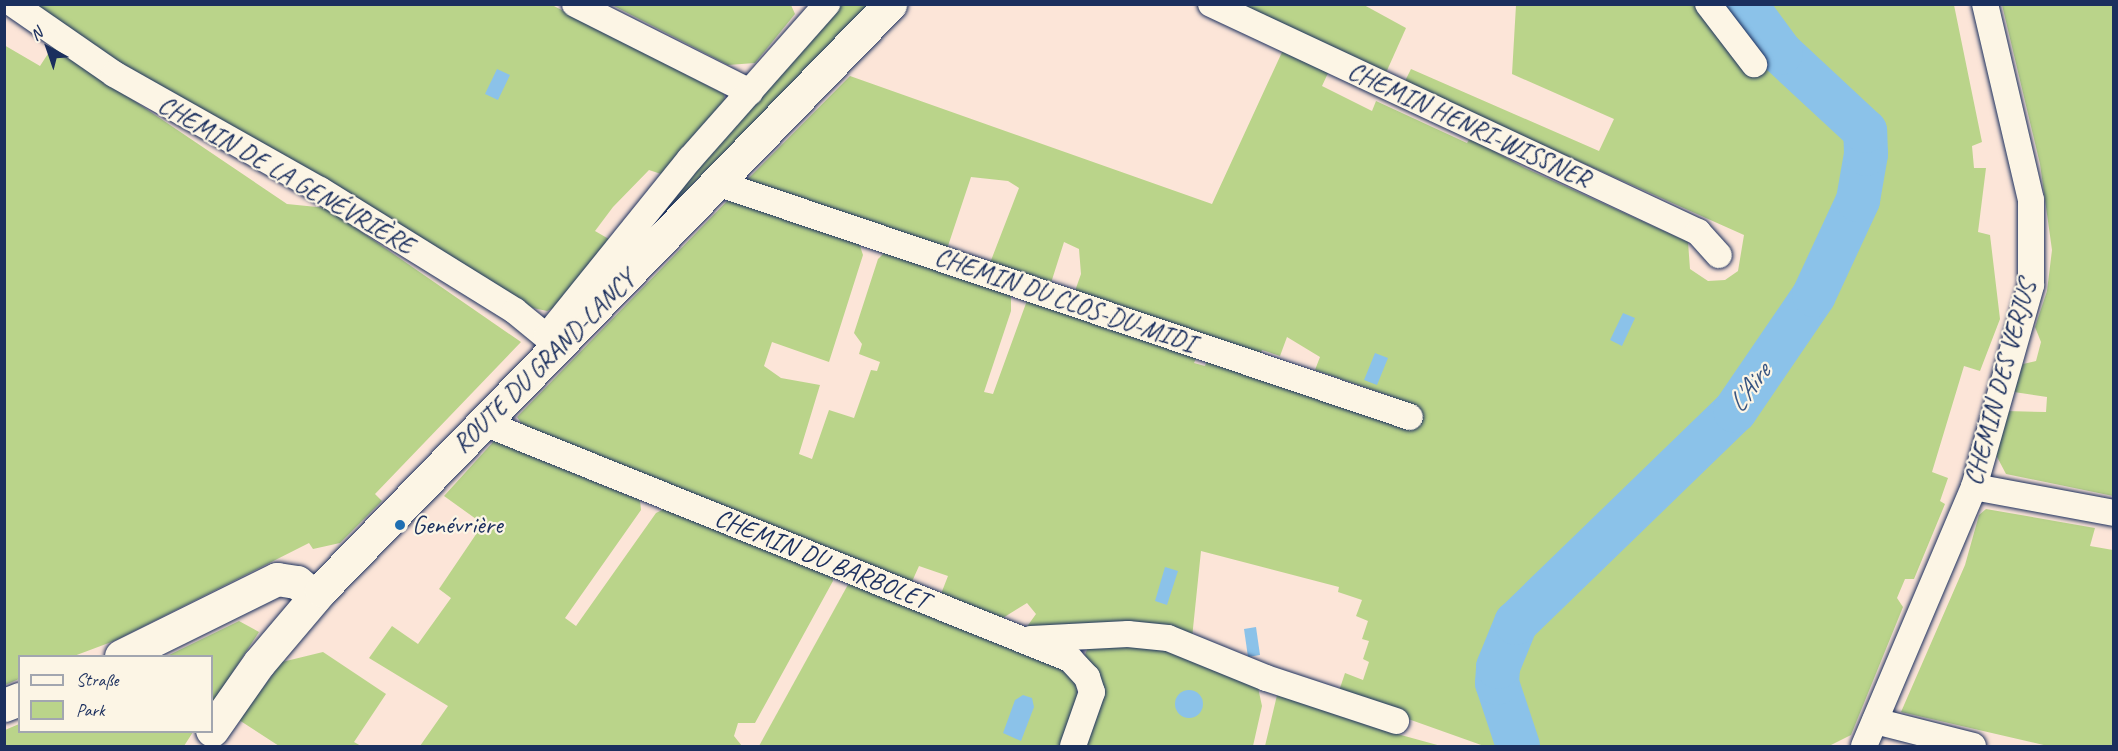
<!DOCTYPE html>
<html>
<head>
<meta charset="utf-8">
<style>
	body { margin:0 }
	#map { position:relative; width:2118px; height:751px; overflow:hidden; background:#fce5d8; font-family:Caveat,sans-serif }
	div>[style] { position:absolute }
	.green>* { inset:0; background:#bad48a }
	.water>* { inset:0; background:#8bc2e9 }
	.round { border-radius:50% }
	.river>* { height:44px; margin:-22px; padding:0 22px; transform-origin:22px; border-radius:22px; background:#8bc2e9 }
	.roads { filter:drop-shadow(0 0 2px #1b2f5e) drop-shadow(0 0 2px #1b2f5e) }
	.street>* { height:26px; margin:-13px; padding:0 13px; transform-origin:13px; border-radius:13px; background:#fcf5e5 }
	.secondary>* { height:33px; margin:-16.5px; padding:0 16.5px; transform-origin:16.5px; border-radius:16.5px; background:#fcf5e5 }
	.dots>* { width:16px; height:16px; translate:-50% -50%; box-sizing:border-box; border:3px solid #fcf5e5; border-radius:50% }
	span { translate:-50% -50%; white-space:nowrap; text-align:center; line-height:1.15; -webkit-text-stroke:4.5px #fcf5e5; paint-order:stroke }
	.street-label { font-size:26px; color:#1b2f5e }
	.poi-label { font-size:26px; color:#1b2f5e }
	.left { translate:0 -50%; text-align:left }
	.water-label { font-size:27px; color:#375481; font-style:italic }
	.frame { position:absolute; inset:0; border:6px solid #1b2f5e; pointer-events:none }
	.legend { position:absolute; left:18px; top:655px; width:195px; height:78px; box-sizing:border-box; background:#fcf5e5; border:2px solid #a2a6af; margin:0; padding:8px 10px; list-style:none; font-size:18px; color:#1b2f5e }
	.legend li { display:flex; align-items:center; gap:12px; height:30px }
	.legend b { width:30px; border:2px solid #a2a6af }
	.north { position:absolute; left:18px; top:18px; width:60px; height:60px; -webkit-text-stroke:4px #fcf5e5; paint-order:stroke; rotate:320deg; font-size:16px; font-weight:700; line-height:24px; text-align:center; color:#1b2f5e }
	.north::after { content:''; display:block; margin:auto; width:21px; height:27px; background:#1b2f5e; clip-path:polygon(50% 0,100% 100%,50% 72%,0 100%) }
</style>
</head>
<body>
<div id="map">
	<div class="green">
		<i style="clip-path:polygon(409px 4px,552px 5px,724px 94px,725px 100px,661px 174px,649px 170px,613px 207px,595px 231px,614px 242px,558px 306px,547px 311px,533px 308px,242px 134px,151px 87px,31px 5px)"></i>
		<i style="clip-path:polygon(612px 5px,791px 5px,795px 14px,755px 63px,728px 65px)"></i>
		<i style="clip-path:polygon(836px 5px,869px 5px,587px 292px)"></i>
		<i style="clip-path:polygon(1232px 5px,1364px 5px,1406px 28px,1385px 75px)"></i>
		<i style="clip-path:polygon(1516px 5px,1954px 5px,1982px 142px,1972px 146px,1974px 168px,1986px 168px,1978px 232px,1990px 235px,2000px 319px,1980px 371px,1964px 366px,1932px 472px,1948px 478px,1940px 501px,1945px 504px,1914px 579px,1905px 579px,1897px 598px,1903px 607px,1851px 735px,1829px 746px,1484px 746px,1338px 694px,1345px 673px,1363px 680px,1369px 662px,1363px 659px,1369px 641px,1362px 639px,1368px 621px,1356px 616px,1362px 600px,1338px 592px,1339px 587px,1201px 551px,1192px 638px,1026px 628px,1036px 614px,1027px 603px,998px 621px,939px 599px,948px 576px,919px 566px,910px 586px,526px 430px,517px 417px,732px 196px,859px 243px,863px 255px,829px 362px,772px 342px,764px 366px,781px 378px,820px 385px,799px 454px,812px 459px,829px 410px,854px 418px,871px 370px,877px 371px,880px 362px,859px 354px,862px 344px,854px 333px,878px 259px,886px 251px,1011px 289px,1011px 311px,984px 392px,993px 394px,1029px 295px,1199px 352px,1194px 363px,1205px 366px,1209px 355px,1407px 408px,1393px 397px,1315px 370px,1320px 357px,1287px 337px,1280px 356px,1262px 350px,1260px 357px,1075px 291px,1081px 274px,1079px 249px,1064px 242px,1051px 283px,990px 263px,1019px 188px,1008px 181px,971px 177px,947px 249px,747px 180px,850px 76px,1212px 204px,1283px 50px,1329px 71px,1322px 86px,1372px 111px,1376px 101px,1467px 143px,1470px 138px,1525px 168px,1688px 242px,1690px 269px,1708px 281px,1725px 280px,1738px 271px,1744px 235px,1404px 83px,1411px 69px,1599px 151px,1614px 119px,1512px 74px)"></i>
		<i style="clip-path:polygon(2002px 5px,2113px 5px,2113px 496px,2006px 474px,1995px 453px,2006px 411px,2046px 412px,2047px 397px,2014px 392px,2023px 364px,2036px 361px,2041px 342px,2035px 327px,2047px 291px,2052px 250px,2040px 164px)"></i>
		<i style="clip-path:polygon(4px 45px,40px 66px,53px 46px,287px 204px,327px 208px,521px 342px,375px 494px,382px 501px,340px 543px,313px 549px,309px 543px,114px 641px,74px 656px,20px 656px,19px 679px,5px 685px)"></i>
		<i style="clip-path:polygon(494px 441px,640px 500px,641px 510px,565px 618px,576px 626px,656px 513px,666px 508px,831px 573px,833px 581px,755px 723px,738px 723px,734px 736px,742px 746px,420px 746px,448px 706px,369px 658px,392px 626px,418px 644px,451px 598px,439px 589px,483px 524px,444px 496px)"></i>
		<i style="clip-path:polygon(1986px 509px,2095px 528px,2090px 546px,2113px 550px,2113px 746px,2048px 746px,1901px 712px,1965px 565px,1979px 515px)"></i>
		<i style="clip-path:polygon(850px 581px,1060px 665px,1076px 681px,1078px 701px,1062px 746px,759px 746px)"></i>
		<i style="clip-path:polygon(239px 621px,259px 632px,212px 704px,212px 656px,167px 656px)"></i>
		<i style="clip-path:polygon(1149px 643px,1257px 683px,1262px 706px,1253px 746px,1084px 746px,1101px 694px,1085px 655px,1089px 644px)"></i>
		<i style="clip-path:polygon(323px 652px,386px 694px,354px 742px,361px 746px,279px 746px,239px 720px,282px 662px)"></i>
		<i style="clip-path:polygon(1278px 691px,1401px 735px,1441px 746px,1265px 746px)"></i>
		<i style="clip-path:polygon(19px 724px,20px 732px,193px 732px,184px 746px,5px 746px,5px 730px)"></i>
	</div>
	<div class="water">
		<i style="clip-path:polygon(497px 69px,510px 75px,498px 100px,485px 94px)"></i>
		<i style="clip-path:polygon(1623px 313px,1635px 318px,1622px 346px,1610px 340px)"></i>
		<i style="clip-path:polygon(1375px 353px,1388px 358px,1377px 385px,1364px 380px)"></i>
		<i style="clip-path:polygon(1165px 567px,1178px 571px,1167px 605px,1155px 601px)"></i>
		<i style="clip-path:polygon(1256px 627px,1260px 655px,1248px 657px,1244px 629px)"></i>
		<i class="round" style="left:1175px;top:690px;width:28px;height:28px"></i>
		<i style="clip-path:polygon(1023px 695px,1032px 698px,1034px 707px,1021px 741px,1003px 733px,1015px 700px)"></i>
	</div>
	<div class="river">
		<i style="left:1518px;top:746px;width:66px;rotate:-108.4deg"></i>
		<i style="left:1497px;top:683px;width:16px;rotate:-86deg"></i>
		<i style="left:1498px;top:667px;width:48px;rotate:-67.8deg"></i>
		<i style="left:1516px;top:623px;width:305px;rotate:-44.1deg"></i>
		<i style="left:1735px;top:411px;width:140px;rotate:-55.7deg"></i>
		<i style="left:1814px;top:295px;width:105px;rotate:-65.1deg"></i>
		<i style="left:1858px;top:200px;width:47px;rotate:-80.1deg"></i>
		<i style="left:1866px;top:154px;width:23px;rotate:-92deg"></i>
		<i style="left:1865px;top:131px;width:115px;rotate:-137.1deg"></i>
		<i style="left:1781px;top:53px;width:61px;rotate:-126.3deg"></i>
	</div>
	<div class="roads">
		<div class="street">
			<i style="left:13px;top:4px;width:123px;rotate:34.7deg"></i>
			<i style="left:114px;top:74px;width:236px;rotate:29.4deg"></i>
			<i style="left:320px;top:190px;width:229px;rotate:31.8deg"></i>
			<i style="left:515px;top:311px;width:57px;rotate:39.3deg"></i>
			<i style="left:575px;top:4px;width:196px;rotate:26.7deg"></i>
			<i style="left:1211px;top:4px;width:538px;rotate:25.09deg"></i>
			<i style="left:1698px;top:232px;width:31px;rotate:48deg"></i>
			<i style="left:1708px;top:4px;width:76px;rotate:52.5deg"></i>
			<i style="left:720px;top:184px;width:728px;rotate:18.66deg"></i>
			<i style="left:547px;top:336px;width:228px;rotate:-51.1deg"></i>
			<i style="left:690px;top:159px;width:207px;rotate:-48.5deg"></i>
			<i style="left:484px;top:423px;width:632px;rotate:21.94deg"></i>
			<i style="left:1070px;top:659px;width:25px;rotate:47deg"></i>
			<i style="left:1087px;top:677px;width:16px;rotate:72deg"></i>
			<i style="left:1092px;top:692px;width:57px;rotate:109.4deg"></i>
			<i style="left:1974px;top:487px;width:142px;rotate:10.5deg"></i>
			<i style="left:1031px;top:639px;width:97px;rotate:-3deg"></i>
			<i style="left:1128px;top:634px;width:40px;rotate:5.7deg"></i>
			<i style="left:1168px;top:638px;width:106px;rotate:22.2deg"></i>
			<i style="left:1266px;top:678px;width:137px;rotate:18.3deg"></i>
			<i style="left:1875px;top:721px;width:101px;rotate:14.3deg"></i>
			<i style="left:1864px;top:746px;width:281px;rotate:-67deg"></i>
			<i style="left:1974px;top:487px;width:210px;rotate:-74.2deg"></i>
			<i style="left:2031px;top:285px;width:85px;rotate:-90deg"></i>
			<i style="left:2031px;top:200px;width:201px;rotate:-103.2deg"></i>
		</div>
		<div class="secondary">
			<i style="left:121px;top:656px;width:174px;rotate:-26.3deg"></i>
			<i style="left:277px;top:579px;width:20px;rotate:9deg"></i>
			<i style="left:297px;top:582px;width:23px;rotate:40deg"></i>
			<i style="left:4px;top:705px;width:17px;rotate:-21deg"></i>
			<i style="left:212px;top:730px;width:82px;rotate:-55deg"></i>
			<i style="left:259px;top:663px;width:96px;rotate:-49.7deg"></i>
			<i style="left:321px;top:590px;width:817px;rotate:-45.84deg"></i>
		</div>
	</div>
	<div class="dots">
		<i style="left:400px;top:525px;background:#1f6fb2"></i>
	</div>
	<div class="street-label">
		<span style="left:1469px;top:125px;rotate:25deg">CHEMIN HENRI-WISSNER</span>
		<span style="left:286px;top:175px;rotate:30deg">CHEMIN DE LA GENÉVRIÈRE</span>
		<span style="left:1065px;top:300px;rotate:19deg">CHEMIN DU CLOS-DU-MIDI</span>
		<span style="left:544px;top:362px;rotate:-45deg">ROUTE DU GRAND-LANCY</span>
		<span style="left:2000px;top:383px;rotate:-75deg">CHEMIN DES VERJUS</span>
		<span style="left:822px;top:559px;rotate:22deg">CHEMIN DU BARBOLET</span>
	</div>
	<div class="poi-label">
		<span class="left" style="left:412px;top:525px">Genévrière</span>
	</div>
	<div class="water-label">
		<span style="left:1749px;top:388px;rotate:-54deg">L'Aire</span>
	</div>
	<div class="frame"></div>
	<ul class="legend">
	<li><b style="height:8px;background:#fcf5e5"></b>Straße</li>
	<li><b style="height:16px;background:#bad48a"></b>Park</li>
	</ul>
	<div class="north">N</div>
</div>
</body>
</html>
